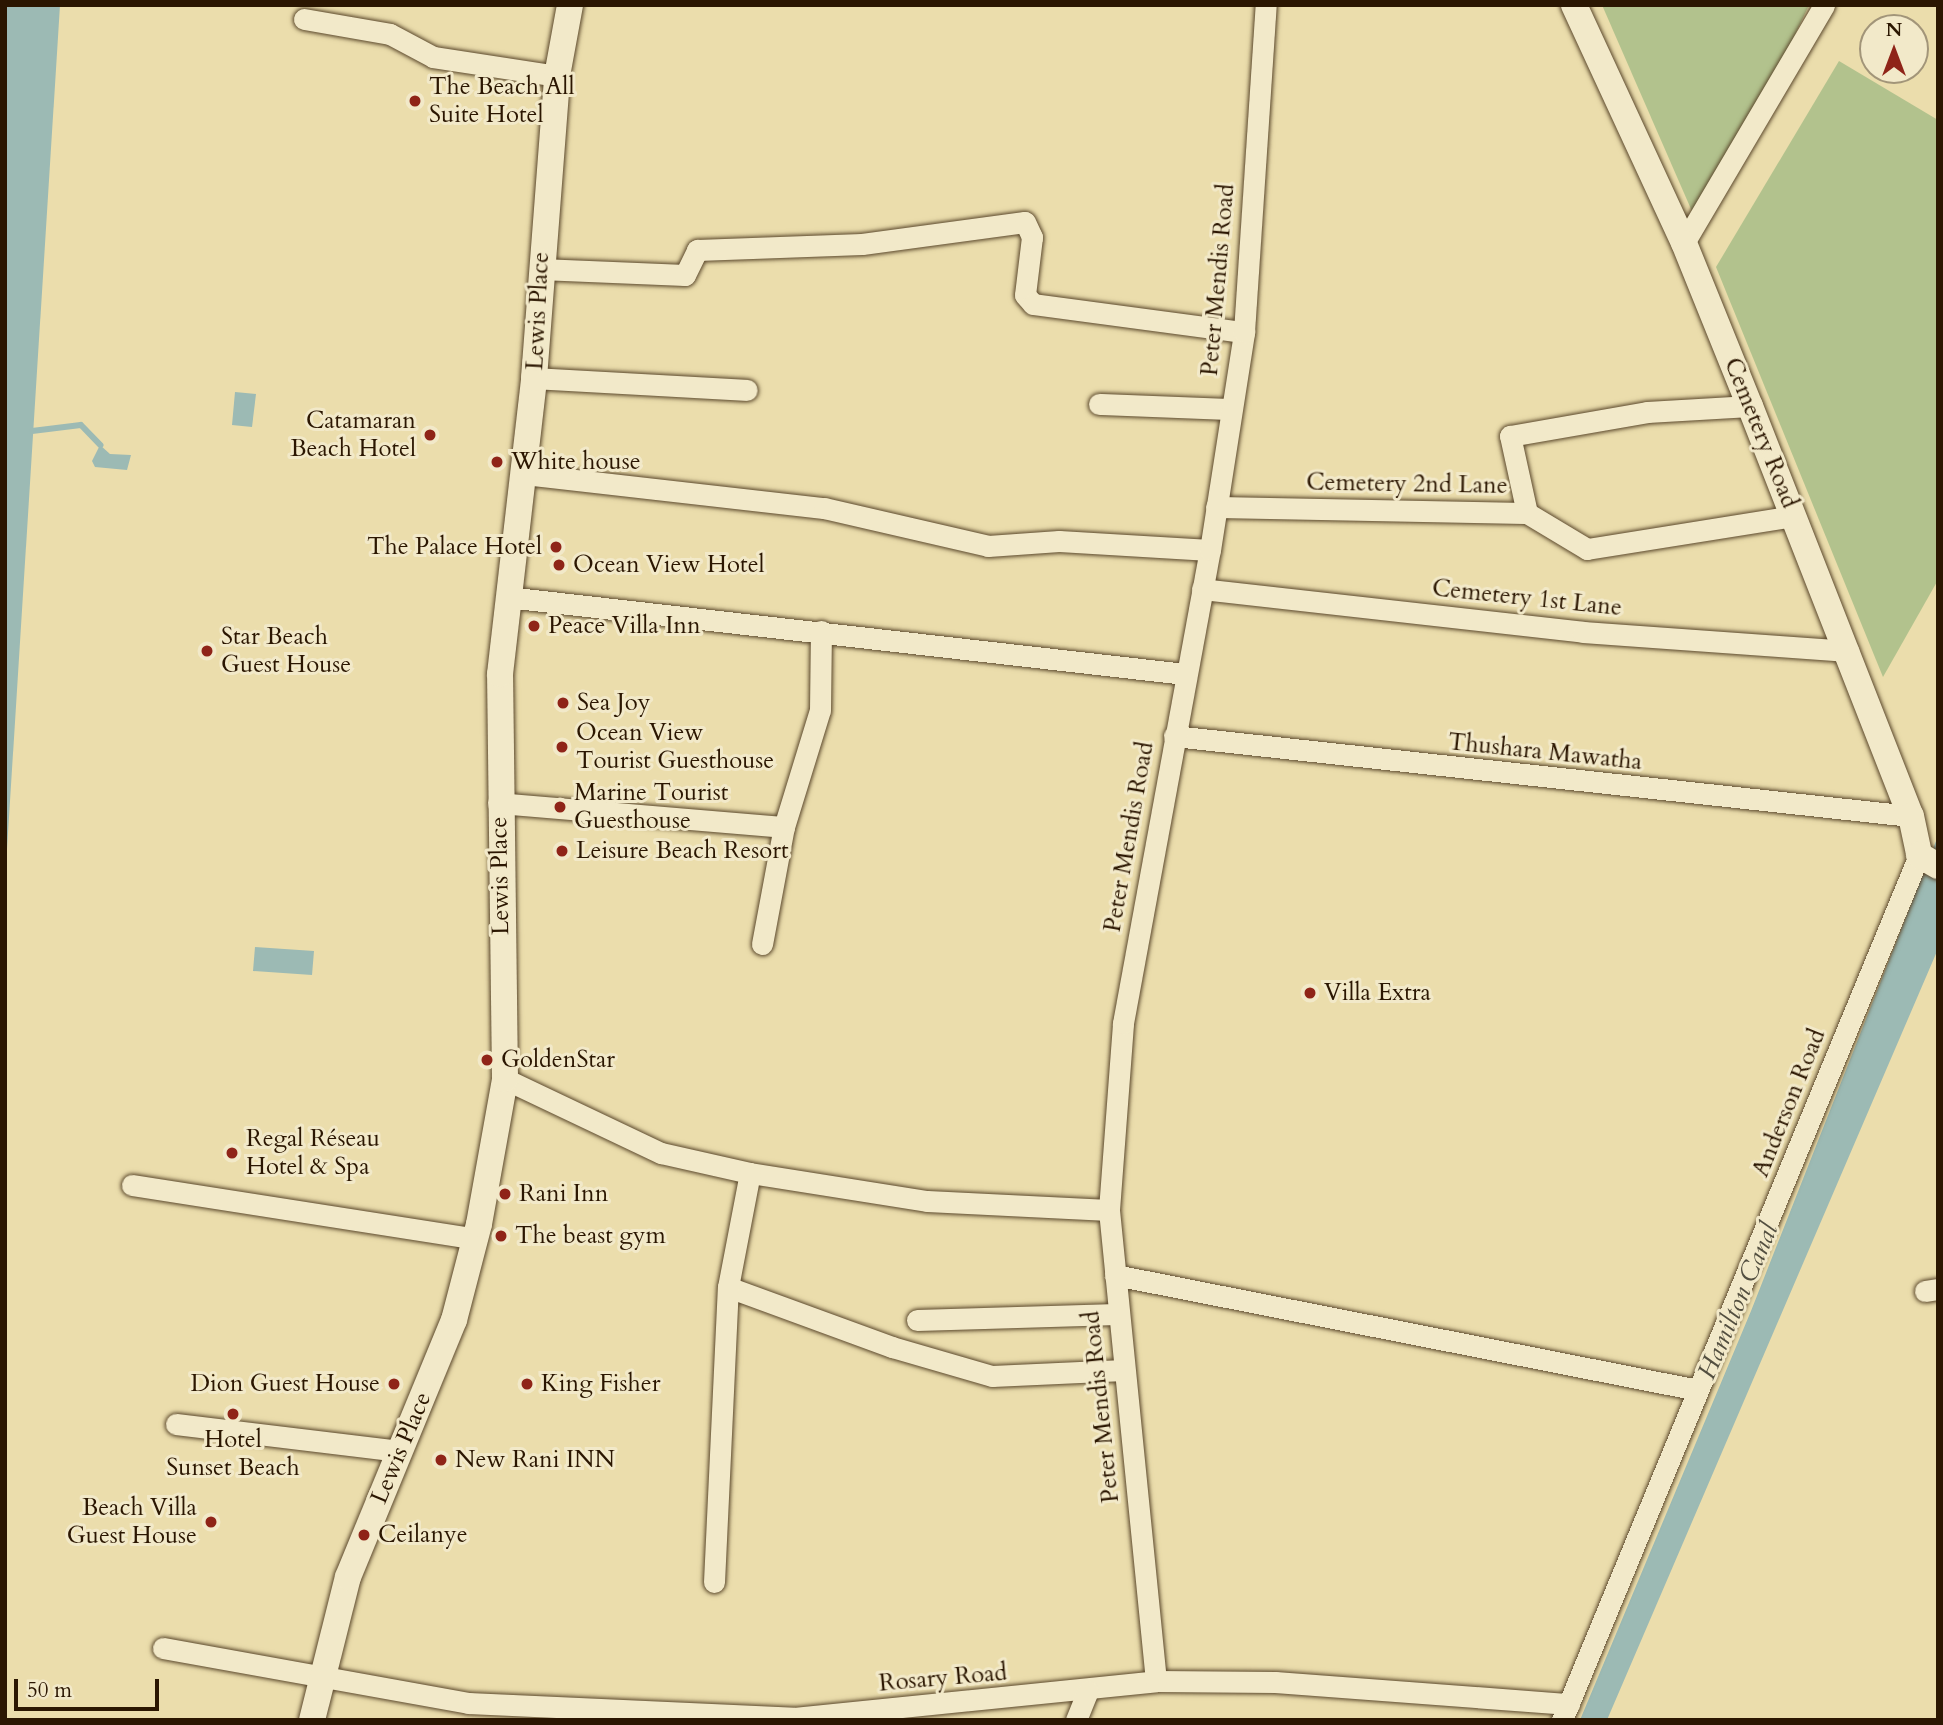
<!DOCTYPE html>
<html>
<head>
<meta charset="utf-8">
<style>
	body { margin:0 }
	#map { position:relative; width:1943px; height:1725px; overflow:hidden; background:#ebddac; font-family:Cardo,serif }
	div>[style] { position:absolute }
	.green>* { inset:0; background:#b2c28d }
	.water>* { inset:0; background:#9cbab4 }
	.stream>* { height:6px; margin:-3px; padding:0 3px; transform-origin:3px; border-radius:3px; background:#9cbab4 }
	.roads { filter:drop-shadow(0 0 2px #5b482c) drop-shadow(0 0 2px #5b482c) }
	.minor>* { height:21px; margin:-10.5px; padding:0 10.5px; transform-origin:10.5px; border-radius:10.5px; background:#f2e9c9 }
	.tertiary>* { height:26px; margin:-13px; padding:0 13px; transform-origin:13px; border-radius:13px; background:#f2e9c9 }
	.dots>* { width:19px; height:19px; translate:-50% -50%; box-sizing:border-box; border:4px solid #f2e9c9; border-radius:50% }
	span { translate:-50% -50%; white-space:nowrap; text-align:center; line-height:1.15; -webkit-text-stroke:6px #f2e9c9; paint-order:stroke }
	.poi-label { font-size:24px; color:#2b1601 }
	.left { translate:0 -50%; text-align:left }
	.right { translate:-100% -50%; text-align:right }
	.street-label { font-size:24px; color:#2b1601 }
	.water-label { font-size:26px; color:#534f40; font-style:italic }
	.frame { position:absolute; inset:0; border:7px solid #2b1601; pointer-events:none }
	.north { position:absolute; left:1859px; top:14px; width:70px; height:70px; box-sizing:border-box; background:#f2e9c9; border:2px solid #a29579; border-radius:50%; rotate:0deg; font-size:19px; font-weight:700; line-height:28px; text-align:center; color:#2b1601 }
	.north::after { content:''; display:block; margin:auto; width:24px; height:32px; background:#8f2418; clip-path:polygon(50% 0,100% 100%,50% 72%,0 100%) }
	.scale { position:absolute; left:14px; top:1679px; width:145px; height:32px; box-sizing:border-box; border:4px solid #2b1601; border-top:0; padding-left:9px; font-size:21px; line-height:24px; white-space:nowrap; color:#2b1601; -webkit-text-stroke:5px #f2e9c9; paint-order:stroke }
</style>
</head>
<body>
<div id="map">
	<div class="green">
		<i style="clip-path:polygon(1602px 5px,1809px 5px,1701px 232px)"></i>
		<i style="clip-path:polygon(1839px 61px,1938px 120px,1938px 580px,1883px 677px,1716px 267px)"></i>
	</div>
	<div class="water">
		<i style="clip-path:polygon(5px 5px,60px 5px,5px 881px)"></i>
		<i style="clip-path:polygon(235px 392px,256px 394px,252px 427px,232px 425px)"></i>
		<i style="clip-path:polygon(100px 445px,110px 454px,131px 455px,127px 470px,95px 467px,92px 461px)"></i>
		<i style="clip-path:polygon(1938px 836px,1938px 949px,1607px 1720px,1580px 1720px,1751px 1311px)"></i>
		<i style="clip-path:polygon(255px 947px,314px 951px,312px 975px,253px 971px)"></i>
	</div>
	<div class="stream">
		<i style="left:32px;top:431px;width:49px;rotate:-7deg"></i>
		<i style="left:81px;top:425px;width:28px;rotate:46deg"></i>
	</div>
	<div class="roads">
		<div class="minor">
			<i style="left:304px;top:19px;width:87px;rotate:9.9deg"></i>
			<i style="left:390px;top:34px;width:49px;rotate:28.1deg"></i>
			<i style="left:433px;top:57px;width:125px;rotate:8.7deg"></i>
			<i style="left:1684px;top:243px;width:276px;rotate:-59.5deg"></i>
			<i style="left:540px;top:269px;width:145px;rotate:2.4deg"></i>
			<i style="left:685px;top:275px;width:28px;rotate:-64deg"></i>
			<i style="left:697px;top:250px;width:165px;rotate:-2.1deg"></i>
			<i style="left:862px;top:244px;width:164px;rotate:-7.7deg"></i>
			<i style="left:1025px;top:222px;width:17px;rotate:65deg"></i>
			<i style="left:1032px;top:237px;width:58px;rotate:96.9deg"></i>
			<i style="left:1025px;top:295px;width:12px;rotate:48deg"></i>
			<i style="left:1033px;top:304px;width:213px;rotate:7.6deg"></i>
			<i style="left:534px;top:378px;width:213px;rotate:3.2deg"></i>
			<i style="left:1099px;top:404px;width:132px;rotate:2.2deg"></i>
			<i style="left:524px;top:474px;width:302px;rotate:6.5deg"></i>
			<i style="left:824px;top:508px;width:168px;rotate:13deg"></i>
			<i style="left:988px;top:546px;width:71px;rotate:-4deg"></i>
			<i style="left:1059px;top:541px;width:151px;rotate:3.4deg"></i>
			<i style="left:1216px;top:507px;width:311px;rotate:1.1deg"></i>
			<i style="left:1527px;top:513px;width:70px;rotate:31deg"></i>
			<i style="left:1587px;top:549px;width:210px;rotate:-9.1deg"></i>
			<i style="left:1527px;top:513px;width:79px;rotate:-102.4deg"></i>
			<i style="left:1510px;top:436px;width:139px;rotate:-9.9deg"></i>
			<i style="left:1647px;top:412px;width:103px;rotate:-3.3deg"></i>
			<i style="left:1202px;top:589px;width:383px;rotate:6.4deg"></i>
			<i style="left:1583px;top:632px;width:266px;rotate:4.1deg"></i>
			<i style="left:507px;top:597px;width:682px;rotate:6.48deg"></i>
			<i style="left:1174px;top:736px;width:741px;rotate:6.2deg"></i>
			<i style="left:498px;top:803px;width:287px;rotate:4.8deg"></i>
			<i style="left:762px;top:944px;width:119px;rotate:-79.4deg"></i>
			<i style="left:784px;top:827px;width:122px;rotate:-72.9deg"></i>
			<i style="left:820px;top:710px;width:79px;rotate:-89.3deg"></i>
			<i style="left:505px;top:1079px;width:173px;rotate:25.4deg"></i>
			<i style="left:661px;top:1153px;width:91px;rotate:12.7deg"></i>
			<i style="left:750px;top:1173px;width:179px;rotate:9deg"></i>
			<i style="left:927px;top:1201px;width:182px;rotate:2.8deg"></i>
			<i style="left:132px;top:1185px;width:348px;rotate:8.9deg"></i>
			<i style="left:1115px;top:1275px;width:594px;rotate:11.16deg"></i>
			<i style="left:728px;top:1287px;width:175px;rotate:20.1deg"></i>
			<i style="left:892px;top:1347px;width:104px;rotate:16.2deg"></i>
			<i style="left:992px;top:1376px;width:132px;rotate:-2.6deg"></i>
			<i style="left:1925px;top:1291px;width:13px;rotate:-9deg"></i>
			<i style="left:917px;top:1320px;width:200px;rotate:-1.7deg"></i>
			<i style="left:176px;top:1424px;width:225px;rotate:6.9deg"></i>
			<i style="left:714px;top:1582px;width:295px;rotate:-87.3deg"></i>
			<i style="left:728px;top:1287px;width:116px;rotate:-79.1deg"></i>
			<i style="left:163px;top:1648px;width:310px;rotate:10.2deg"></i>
			<i style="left:468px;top:1703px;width:326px;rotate:2.6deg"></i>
			<i style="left:794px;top:1718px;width:364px;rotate:-5.8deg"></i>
			<i style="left:1156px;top:1681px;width:119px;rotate:0.5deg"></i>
			<i style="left:1275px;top:1682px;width:295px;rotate:4.3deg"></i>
			<i style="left:1156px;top:1681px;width:473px;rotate:-95.7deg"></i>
			<i style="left:1109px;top:1210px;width:188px;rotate:-85.7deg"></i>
			<i style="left:1123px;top:1023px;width:481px;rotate:-79.6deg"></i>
			<i style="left:1210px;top:550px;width:221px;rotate:-81.1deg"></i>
			<i style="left:1244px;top:332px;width:328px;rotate:-86.2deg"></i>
			<i style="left:1076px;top:1720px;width:31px;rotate:-68deg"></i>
			<i style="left:1562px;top:1720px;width:936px;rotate:-67.57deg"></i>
		</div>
		<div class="tertiary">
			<i style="left:1574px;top:5px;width:262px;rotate:65.2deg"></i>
			<i style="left:1684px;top:243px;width:176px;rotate:68deg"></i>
			<i style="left:1750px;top:406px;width:440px;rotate:68.6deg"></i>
			<i style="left:1911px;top:816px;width:40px;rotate:78deg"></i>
			<i style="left:1919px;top:855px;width:22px;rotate:30deg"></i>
			<i style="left:312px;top:1720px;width:147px;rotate:-75.9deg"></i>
			<i style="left:348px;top:1577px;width:278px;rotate:-67.6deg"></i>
			<i style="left:454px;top:1320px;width:99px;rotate:-75.4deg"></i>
			<i style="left:479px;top:1224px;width:147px;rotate:-79.8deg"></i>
			<i style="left:505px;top:1079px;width:405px;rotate:-90.7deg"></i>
			<i style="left:500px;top:674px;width:298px;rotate:-83.4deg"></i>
			<i style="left:534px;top:378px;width:303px;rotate:-85.6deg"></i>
			<i style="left:557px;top:76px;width:72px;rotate:-79.6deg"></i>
		</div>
	</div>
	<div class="dots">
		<i style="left:415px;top:101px;background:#8f2418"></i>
		<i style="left:430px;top:435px;background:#8f2418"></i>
		<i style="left:497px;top:462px;background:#8f2418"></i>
		<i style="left:556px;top:547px;background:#8f2418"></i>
		<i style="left:559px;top:565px;background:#8f2418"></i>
		<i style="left:534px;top:626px;background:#8f2418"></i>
		<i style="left:207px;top:651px;background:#8f2418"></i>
		<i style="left:563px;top:703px;background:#8f2418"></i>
		<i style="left:562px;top:747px;background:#8f2418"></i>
		<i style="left:560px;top:807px;background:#8f2418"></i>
		<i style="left:562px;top:851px;background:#8f2418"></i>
		<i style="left:1310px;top:993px;background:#8f2418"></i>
		<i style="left:487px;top:1060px;background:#8f2418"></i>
		<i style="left:232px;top:1153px;background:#8f2418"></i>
		<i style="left:505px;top:1194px;background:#8f2418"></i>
		<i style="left:501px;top:1236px;background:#8f2418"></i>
		<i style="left:394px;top:1384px;background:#8f2418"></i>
		<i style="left:527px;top:1384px;background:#8f2418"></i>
		<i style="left:233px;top:1414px;background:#8f2418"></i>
		<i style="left:441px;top:1460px;background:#8f2418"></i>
		<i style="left:211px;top:1522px;background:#8f2418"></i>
		<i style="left:364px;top:1535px;background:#8f2418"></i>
	</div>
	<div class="poi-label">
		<span class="left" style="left:429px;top:101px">The Beach All<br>Suite Hotel</span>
		<span class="right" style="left:416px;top:435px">Catamaran<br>Beach Hotel</span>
		<span class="left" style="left:511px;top:462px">White house</span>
		<span class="right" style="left:542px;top:547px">The Palace Hotel</span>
		<span class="left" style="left:573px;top:565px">Ocean View Hotel</span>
		<span class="left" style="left:548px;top:626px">Peace Villa Inn</span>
		<span class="left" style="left:221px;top:651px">Star Beach<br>Guest House</span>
		<span class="left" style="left:577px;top:703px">Sea Joy</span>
		<span class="left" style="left:576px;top:747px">Ocean View<br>Tourist Guesthouse</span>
		<span class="left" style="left:574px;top:807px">Marine Tourist<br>Guesthouse</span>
		<span class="left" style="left:576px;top:851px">Leisure Beach Resort</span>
		<span class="left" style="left:1324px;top:993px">Villa Extra</span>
		<span class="left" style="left:501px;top:1060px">GoldenStar</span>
		<span class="left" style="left:246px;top:1153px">Regal Réseau<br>Hotel &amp; Spa</span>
		<span class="left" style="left:519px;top:1194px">Rani Inn</span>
		<span class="left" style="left:515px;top:1236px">The beast gym</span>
		<span class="right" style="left:380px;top:1384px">Dion Guest House</span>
		<span class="left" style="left:541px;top:1384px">King Fisher</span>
		<span style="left:233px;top:1454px">Hotel<br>Sunset Beach</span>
		<span class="left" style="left:455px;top:1460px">New Rani INN</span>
		<span class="right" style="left:197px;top:1522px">Beach Villa<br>Guest House</span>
		<span class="left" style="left:378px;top:1535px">Ceilanye</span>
	</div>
	<div class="street-label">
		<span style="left:1218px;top:280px;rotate:-85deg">Peter Mendis Road</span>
		<span style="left:538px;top:311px;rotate:-87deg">Lewis Place</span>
		<span style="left:1761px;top:433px;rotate:68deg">Cemetery Road</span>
		<span style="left:1407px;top:484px;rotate:1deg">Cemetery 2nd Lane</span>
		<span style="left:1527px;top:598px;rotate:6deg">Cemetery 1st Lane</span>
		<span style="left:1545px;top:752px;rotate:6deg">Thushara Mawatha</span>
		<span style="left:1129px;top:837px;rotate:-80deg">Peter Mendis Road</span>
		<span style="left:500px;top:876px;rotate:-91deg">Lewis Place</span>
		<span style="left:1789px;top:1103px;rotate:-68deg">Anderson Road</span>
		<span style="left:1101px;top:1407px;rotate:-96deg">Peter Mendis Road</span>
		<span style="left:401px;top:1448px;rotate:-67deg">Lewis Place</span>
		<span style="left:943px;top:1678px;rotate:-5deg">Rosary Road</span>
	</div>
	<div class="water-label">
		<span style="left:1738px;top:1301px;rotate:-67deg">Hamilton Canal</span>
	</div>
	<div class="frame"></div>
	<div class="north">N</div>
	<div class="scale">50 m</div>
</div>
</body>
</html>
